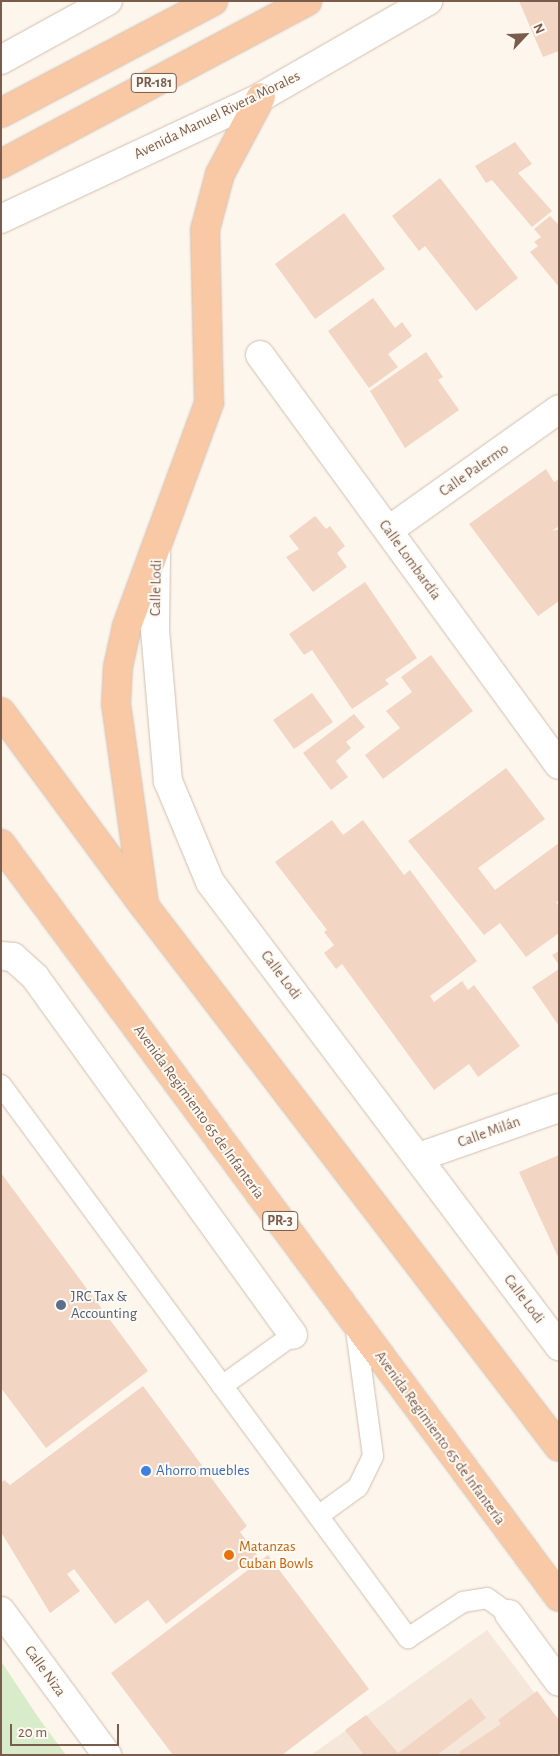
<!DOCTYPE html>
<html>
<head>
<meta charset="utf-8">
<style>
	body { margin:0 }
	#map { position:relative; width:560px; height:1756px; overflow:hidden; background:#fdf6ec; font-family:"Alegreya Sans",sans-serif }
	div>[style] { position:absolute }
	.residential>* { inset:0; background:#f5e8da }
	.green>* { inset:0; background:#d8ecc9 }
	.building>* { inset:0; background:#f3d5c3 }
	.roads { filter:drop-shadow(0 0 1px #d1beb0) drop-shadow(0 0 1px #d1beb0) }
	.service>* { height:20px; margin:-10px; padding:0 10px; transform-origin:10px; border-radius:10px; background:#fff }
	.minor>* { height:28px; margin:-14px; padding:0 14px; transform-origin:14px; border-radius:14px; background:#fff }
	.trunk>* { height:28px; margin:-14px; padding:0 14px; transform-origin:14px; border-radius:14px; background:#f9c8a4 }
	.dots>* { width:14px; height:14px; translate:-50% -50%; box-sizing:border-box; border:2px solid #fffaf3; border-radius:50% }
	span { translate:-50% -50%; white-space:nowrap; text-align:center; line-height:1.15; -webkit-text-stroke:4px #fffaf3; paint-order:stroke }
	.shield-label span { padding:1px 4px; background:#fffaf3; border:1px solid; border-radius:4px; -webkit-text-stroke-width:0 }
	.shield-label { font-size:14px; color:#7a5c4d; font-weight:700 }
	.street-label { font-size:15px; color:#7a5c4d }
	.service-label { font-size:15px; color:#4e5e75 }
	.left { translate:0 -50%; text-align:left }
	.shop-label { font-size:15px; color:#366cbe }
	.food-label { font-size:15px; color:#c56008 }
	.frame { position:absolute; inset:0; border:2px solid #7a5c4d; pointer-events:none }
	.north { position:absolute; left:500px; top:10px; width:50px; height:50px; -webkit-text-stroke:4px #fffaf3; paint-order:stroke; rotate:65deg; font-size:14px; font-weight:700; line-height:20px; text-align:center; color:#7a5c4d }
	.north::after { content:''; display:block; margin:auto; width:18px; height:22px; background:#7a5c4d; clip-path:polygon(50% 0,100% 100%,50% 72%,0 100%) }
	.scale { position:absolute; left:10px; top:1724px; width:109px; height:22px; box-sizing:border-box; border:2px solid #7a5c4d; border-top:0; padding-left:6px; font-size:15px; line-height:18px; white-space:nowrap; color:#7a5c4d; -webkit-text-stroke:4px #fffaf3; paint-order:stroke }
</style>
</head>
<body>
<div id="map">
	<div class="residential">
		<i style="clip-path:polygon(487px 1630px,559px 1725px,559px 1755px,311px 1755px)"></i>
	</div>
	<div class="green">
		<i style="clip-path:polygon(1px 1661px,38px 1717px,66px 1755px,1px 1755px)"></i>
	</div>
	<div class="building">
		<i style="clip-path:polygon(519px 1px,559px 1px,559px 51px,543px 57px)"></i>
		<i style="clip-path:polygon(515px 142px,532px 164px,518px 173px,552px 211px,532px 227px,492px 180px,486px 183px,475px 166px)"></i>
		<i style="clip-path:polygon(440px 178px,518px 278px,476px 311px,425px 246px,419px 251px,392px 216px)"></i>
		<i style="clip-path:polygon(344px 213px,385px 269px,315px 319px,275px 264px)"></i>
		<i style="clip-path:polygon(550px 216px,559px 225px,559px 287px,530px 252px,538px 246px,534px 242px,541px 237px,534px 229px)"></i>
		<i style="clip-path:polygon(373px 298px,395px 328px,402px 322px,412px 336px,388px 354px,398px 367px,369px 388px,328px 331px)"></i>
		<i style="clip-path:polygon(426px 352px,443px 377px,438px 380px,459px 410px,405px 448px,370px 391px)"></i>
		<i style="clip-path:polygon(546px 469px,554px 482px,559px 479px,559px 526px,552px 531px,559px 529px,559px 601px,538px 616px,469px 524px)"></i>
		<i style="clip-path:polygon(315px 516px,326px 529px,330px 526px,345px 546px,337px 553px,347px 567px,313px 592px,286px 557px,299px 549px,289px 536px)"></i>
		<i style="clip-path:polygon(365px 582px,417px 658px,385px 680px,389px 684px,352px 709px,312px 650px,304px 655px,289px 634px)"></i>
		<i style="clip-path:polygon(431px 655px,473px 711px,383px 779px,365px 755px,400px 728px,386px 711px,412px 692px,401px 677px)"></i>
		<i style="clip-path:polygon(312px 693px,333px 722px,294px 749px,273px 720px)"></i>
		<i style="clip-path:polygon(354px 714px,365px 727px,346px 742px,351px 748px,336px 761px,348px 777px,331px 790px,303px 753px)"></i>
		<i style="clip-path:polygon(506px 768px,545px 819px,478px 868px,495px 890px,559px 843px,559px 900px,556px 902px,559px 907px,559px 933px,526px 957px,500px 923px,484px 935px,408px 841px)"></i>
		<i style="clip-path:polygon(332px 820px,343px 835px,363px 820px,404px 875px,410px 870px,477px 961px,430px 996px,434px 1002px,462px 981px,468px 990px,474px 985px,520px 1046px,478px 1077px,469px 1064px,434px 1090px,342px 964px,336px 969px,324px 953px,334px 945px,324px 932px,327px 930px,275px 862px)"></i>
		<i style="clip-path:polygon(559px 951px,559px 965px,552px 955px)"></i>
		<i style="clip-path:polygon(559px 969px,559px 1026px,532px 987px)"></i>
		<i style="clip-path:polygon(559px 1155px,559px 1259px,519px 1172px)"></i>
		<i style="clip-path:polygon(1px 1173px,148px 1371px,46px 1448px,1px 1388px)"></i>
		<i style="clip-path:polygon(143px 1386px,247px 1526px,240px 1532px,257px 1555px,166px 1624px,148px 1600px,115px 1624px,74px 1569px,67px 1574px,80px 1591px,50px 1613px,1px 1532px,1px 1483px,4px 1480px,10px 1485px)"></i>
		<i style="clip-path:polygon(268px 1555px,369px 1689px,282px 1755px,173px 1755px,111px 1673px)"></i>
		<i style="clip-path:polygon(537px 1691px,559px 1720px,559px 1755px,461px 1755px,459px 1752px,501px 1724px,498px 1720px)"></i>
		<i style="clip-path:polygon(471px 1698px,486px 1718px,437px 1755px,364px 1755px,345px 1730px,366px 1715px,398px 1753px)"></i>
	</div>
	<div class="roads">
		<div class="service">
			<i style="left:1px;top:1085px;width:687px;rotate:53.65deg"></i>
			<i style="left:408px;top:1638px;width:66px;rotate:-33.2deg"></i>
			<i style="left:463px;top:1602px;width:24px;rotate:-9deg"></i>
			<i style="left:487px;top:1598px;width:27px;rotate:36deg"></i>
			<i style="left:222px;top:1386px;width:87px;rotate:-35.7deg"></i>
			<i style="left:318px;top:1516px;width:49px;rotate:-35.9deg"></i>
			<i style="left:358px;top:1487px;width:34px;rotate:-64deg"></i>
			<i style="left:373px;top:1456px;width:134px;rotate:-97.7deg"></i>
		</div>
		<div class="minor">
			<i style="left:1px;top:60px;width:122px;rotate:-28.9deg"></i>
			<i style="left:1px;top:219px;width:287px;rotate:-25.1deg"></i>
			<i style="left:261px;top:97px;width:193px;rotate:-29.9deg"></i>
			<i style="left:260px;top:355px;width:507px;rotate:53.9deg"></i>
			<i style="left:389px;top:530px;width:209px;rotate:-35.4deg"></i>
			<i style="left:156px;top:552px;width:78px;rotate:90.7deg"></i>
			<i style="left:155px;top:630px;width:152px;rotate:85.1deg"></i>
			<i style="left:168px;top:781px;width:109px;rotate:67.4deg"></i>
			<i style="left:210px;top:882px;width:581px;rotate:53.05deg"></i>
			<i style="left:1px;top:956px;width:12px;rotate:5deg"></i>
			<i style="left:13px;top:957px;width:30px;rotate:42deg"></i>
			<i style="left:35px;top:977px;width:441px;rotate:54.2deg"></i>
			<i style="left:419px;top:1157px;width:148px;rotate:-19.3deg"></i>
			<i style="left:1px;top:1611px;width:179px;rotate:53.6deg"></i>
			<i style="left:509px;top:1614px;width:84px;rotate:53.7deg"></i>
		</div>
		<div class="trunk">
			<i style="left:1px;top:113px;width:240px;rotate:-27.8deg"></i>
			<i style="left:1px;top:164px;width:347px;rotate:-28deg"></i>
			<i style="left:1px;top:712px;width:242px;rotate:53.6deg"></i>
			<i style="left:145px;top:907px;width:680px;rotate:52.52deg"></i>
			<i style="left:1px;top:844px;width:937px;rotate:53.46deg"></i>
			<i style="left:144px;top:903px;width:201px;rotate:-98deg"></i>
			<i style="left:116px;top:704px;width:37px;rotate:-87deg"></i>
			<i style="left:118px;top:667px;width:42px;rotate:-77.6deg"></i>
			<i style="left:127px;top:626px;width:238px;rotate:-69.8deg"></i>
			<i style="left:209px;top:403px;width:173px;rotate:-91.3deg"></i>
			<i style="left:205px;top:230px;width:58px;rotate:-75deg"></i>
			<i style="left:220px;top:174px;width:87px;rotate:-62deg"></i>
		</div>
	</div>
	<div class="dots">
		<i style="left:61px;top:1305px;background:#5c6f8a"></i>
		<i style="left:146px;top:1471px;background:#3f7fe0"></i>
		<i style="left:229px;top:1555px;background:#e8710a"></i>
	</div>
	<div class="shield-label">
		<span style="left:154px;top:83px">PR-181</span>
		<span style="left:280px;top:1221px">PR-3</span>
	</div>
	<div class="street-label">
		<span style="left:217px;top:115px;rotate:-26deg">Avenida Manuel Rivera Morales</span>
		<span style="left:474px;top:470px;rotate:-35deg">Calle Palermo</span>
		<span style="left:410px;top:560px;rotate:54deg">Calle Lombardía</span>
		<span style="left:156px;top:588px;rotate:-89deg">Calle Lodi</span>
		<span style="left:281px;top:975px;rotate:53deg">Calle Lodi</span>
		<span style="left:199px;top:1112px;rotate:54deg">Avenida Regimiento 65 de Infantería</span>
		<span style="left:489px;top:1132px;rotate:-20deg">Calle Milán</span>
		<span style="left:524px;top:1299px;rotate:53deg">Calle Lodi</span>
		<span style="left:440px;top:1438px;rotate:54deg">Avenida Regimiento 65 de Infantería</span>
		<span style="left:45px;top:1671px;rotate:54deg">Calle Niza</span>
	</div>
	<div class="service-label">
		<span class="left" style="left:71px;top:1305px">JRC Tax &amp;<br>Accounting</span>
	</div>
	<div class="shop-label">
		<span class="left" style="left:156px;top:1471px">Ahorro muebles</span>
	</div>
	<div class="food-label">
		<span class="left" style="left:239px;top:1555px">Matanzas<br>Cuban Bowls</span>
	</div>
	<div class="frame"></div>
	<div class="north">N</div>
	<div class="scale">20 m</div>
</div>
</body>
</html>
